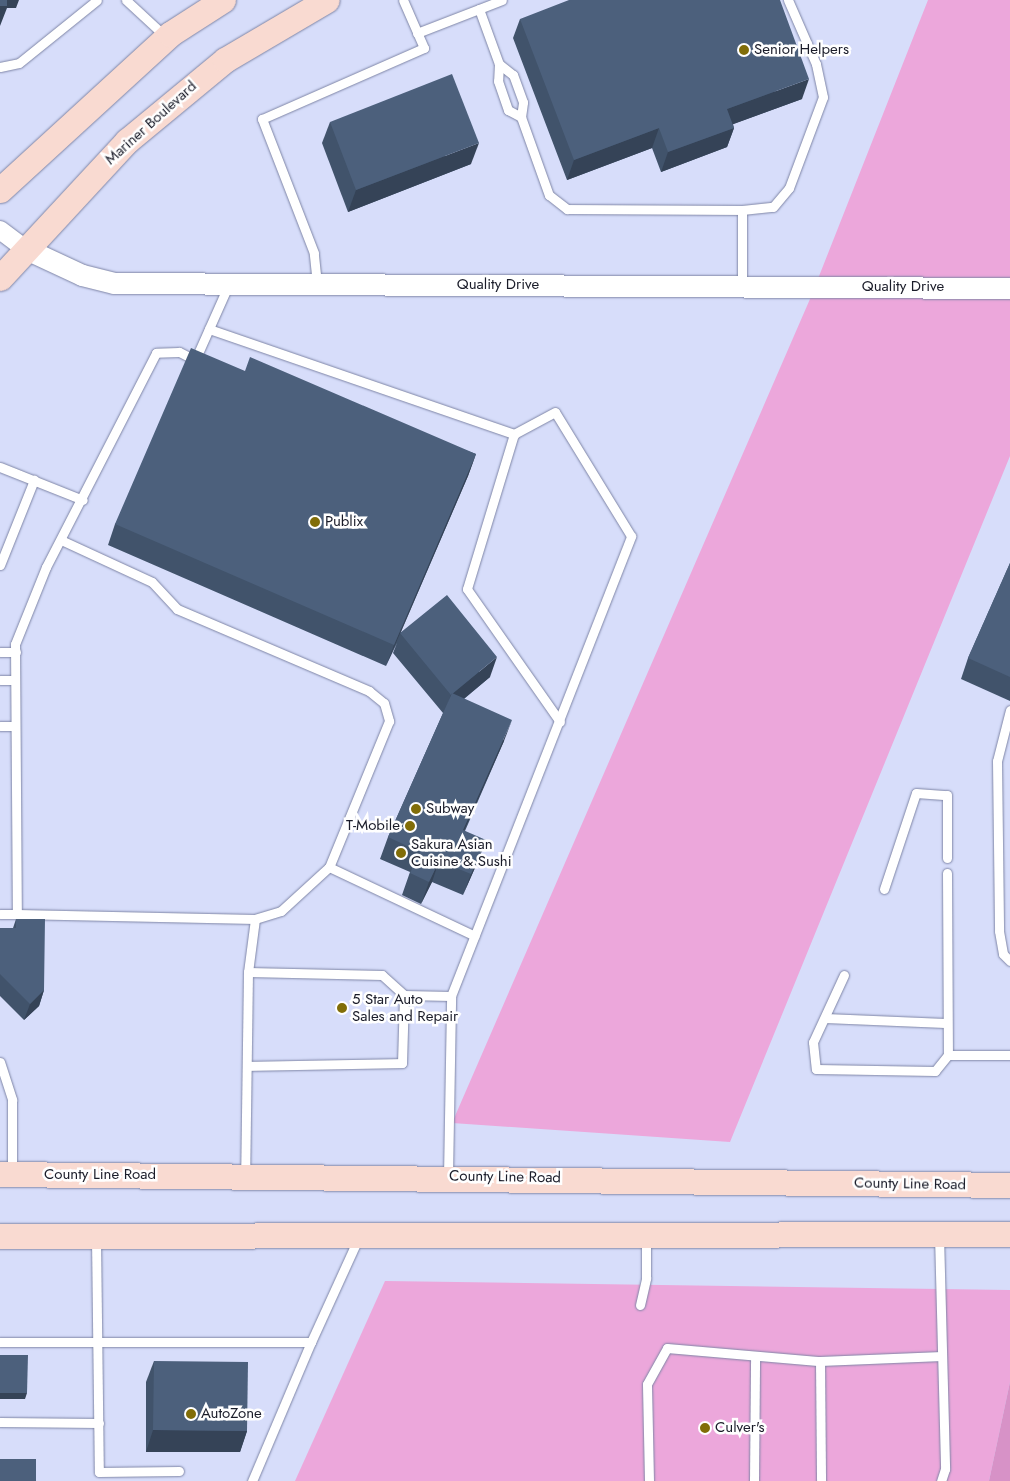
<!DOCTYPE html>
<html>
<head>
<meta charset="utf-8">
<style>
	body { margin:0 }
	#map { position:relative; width:1010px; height:1481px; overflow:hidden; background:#d7ddfa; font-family:Jost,sans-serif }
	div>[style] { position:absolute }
	.green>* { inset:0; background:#eca7db }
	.forest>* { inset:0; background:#d792c7 }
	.roads { filter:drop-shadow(0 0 1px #7e85a6) drop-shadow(0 0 1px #7e85a6) }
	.service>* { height:9px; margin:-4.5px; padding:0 4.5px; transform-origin:4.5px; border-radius:4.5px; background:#fff }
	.minor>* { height:18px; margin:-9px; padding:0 9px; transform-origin:9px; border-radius:9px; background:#fff }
	.tertiary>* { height:21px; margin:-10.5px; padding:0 10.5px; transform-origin:10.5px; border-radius:10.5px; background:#fff }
	.secondary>* { height:25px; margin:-12.5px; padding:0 12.5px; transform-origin:12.5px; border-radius:12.5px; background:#f9dad1 }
	.wall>* { inset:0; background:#41536b }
	.shaded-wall>* { inset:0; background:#354357 }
	.building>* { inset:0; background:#4c607c }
	.dots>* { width:14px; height:14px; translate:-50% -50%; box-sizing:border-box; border:2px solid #fff; border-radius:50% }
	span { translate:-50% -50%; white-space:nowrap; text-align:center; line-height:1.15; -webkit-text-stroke:5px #fff; paint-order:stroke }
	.poi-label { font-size:15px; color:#1a1c29 }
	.left { translate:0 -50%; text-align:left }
	.right { translate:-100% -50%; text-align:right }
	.street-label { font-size:15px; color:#1a1c29 }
</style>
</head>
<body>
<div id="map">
	<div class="green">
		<i style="clip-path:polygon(928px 0,1010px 0,1010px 456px,730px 1142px,452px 1123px,810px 299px)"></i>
		<i style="clip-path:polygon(385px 1281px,1010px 1290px,1010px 1382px,989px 1481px,295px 1481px)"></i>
	</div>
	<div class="forest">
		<i style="clip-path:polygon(1010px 1382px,1010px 1481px,989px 1481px)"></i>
	</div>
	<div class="roads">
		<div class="service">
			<i style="left:126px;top:0;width:54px;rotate:42.8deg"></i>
			<i style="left:479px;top:9px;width:59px;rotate:70deg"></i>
			<i style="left:499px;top:64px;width:17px;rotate:93deg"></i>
			<i style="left:498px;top:81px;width:31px;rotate:71deg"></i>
			<i style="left:508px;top:110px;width:15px;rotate:28deg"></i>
			<i style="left:521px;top:117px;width:15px;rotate:-82deg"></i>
			<i style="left:523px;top:102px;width:29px;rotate:-110deg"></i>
			<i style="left:513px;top:75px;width:18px;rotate:-142deg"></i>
			<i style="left:417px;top:33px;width:91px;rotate:-21.2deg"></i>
			<i style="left:0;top:67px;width:19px;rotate:-12deg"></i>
			<i style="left:19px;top:63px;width:100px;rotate:-38.9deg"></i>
			<i style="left:521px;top:117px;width:83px;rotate:70.3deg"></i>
			<i style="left:549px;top:195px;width:23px;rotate:38deg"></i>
			<i style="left:567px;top:209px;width:175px;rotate:0.3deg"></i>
			<i style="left:742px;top:210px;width:76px;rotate:90deg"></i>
			<i style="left:742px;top:210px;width:31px;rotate:-6deg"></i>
			<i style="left:773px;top:207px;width:25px;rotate:-50deg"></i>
			<i style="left:789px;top:188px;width:97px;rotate:-69.5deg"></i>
			<i style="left:823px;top:97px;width:34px;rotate:-102deg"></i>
			<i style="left:816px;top:64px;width:70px;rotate:-113.6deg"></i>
			<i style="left:317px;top:284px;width:31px;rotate:-96deg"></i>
			<i style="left:314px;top:253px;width:144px;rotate:-111.2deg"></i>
			<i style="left:262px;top:119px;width:177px;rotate:-23.7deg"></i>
			<i style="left:424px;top:48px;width:52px;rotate:-113.6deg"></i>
			<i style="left:228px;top:286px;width:81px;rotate:114deg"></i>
			<i style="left:195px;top:360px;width:18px;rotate:-153deg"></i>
			<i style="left:179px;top:352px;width:23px;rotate:178deg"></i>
			<i style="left:156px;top:353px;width:241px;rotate:117.2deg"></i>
			<i style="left:46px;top:567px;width:83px;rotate:111.9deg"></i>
			<i style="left:15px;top:644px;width:270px;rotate:89.6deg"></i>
			<i style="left:17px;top:914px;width:238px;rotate:1.2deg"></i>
			<i style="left:209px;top:329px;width:323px;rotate:19deg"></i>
			<i style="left:514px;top:434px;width:162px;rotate:106.9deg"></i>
			<i style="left:467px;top:589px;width:162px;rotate:55deg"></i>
			<i style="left:0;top:467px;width:89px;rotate:21.7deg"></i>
			<i style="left:61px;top:540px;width:100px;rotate:24.8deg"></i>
			<i style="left:152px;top:582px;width:37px;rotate:47deg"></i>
			<i style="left:177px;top:609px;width:209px;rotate:23.1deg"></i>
			<i style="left:369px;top:691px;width:19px;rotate:39deg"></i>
			<i style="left:384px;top:703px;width:19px;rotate:74deg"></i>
			<i style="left:389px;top:721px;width:158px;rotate:112.3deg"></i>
			<i style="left:329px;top:867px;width:65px;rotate:137.5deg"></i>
			<i style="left:281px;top:911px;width:27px;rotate:163deg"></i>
			<i style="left:255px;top:919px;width:53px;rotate:97.5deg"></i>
			<i style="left:248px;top:972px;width:203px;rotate:90.8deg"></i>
			<i style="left:0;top:565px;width:92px;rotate:-68.2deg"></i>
			<i style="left:0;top:652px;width:16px"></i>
			<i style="left:0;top:680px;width:15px"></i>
			<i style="left:1010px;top:710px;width:53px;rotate:104.3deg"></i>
			<i style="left:997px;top:761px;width:170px;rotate:89.3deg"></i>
			<i style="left:999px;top:931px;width:23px;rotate:80deg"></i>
			<i style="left:1003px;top:954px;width:10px;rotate:45deg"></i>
			<i style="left:0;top:726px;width:15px"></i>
			<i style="left:329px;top:867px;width:161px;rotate:25.3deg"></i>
			<i style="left:947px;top:873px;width:182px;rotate:89.7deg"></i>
			<i style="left:948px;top:1055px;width:62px"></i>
			<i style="left:884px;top:889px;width:101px;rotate:-71.6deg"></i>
			<i style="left:916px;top:793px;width:31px;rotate:4deg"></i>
			<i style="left:947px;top:795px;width:63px;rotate:90deg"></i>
			<i style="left:0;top:914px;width:17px"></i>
			<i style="left:248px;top:972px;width:134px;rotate:1.3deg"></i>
			<i style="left:382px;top:975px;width:30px;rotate:42deg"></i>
			<i style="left:404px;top:995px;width:47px;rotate:1.2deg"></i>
			<i style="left:844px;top:975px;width:74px;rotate:114.8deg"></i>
			<i style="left:813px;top:1042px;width:27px;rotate:84deg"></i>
			<i style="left:816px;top:1069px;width:119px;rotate:1deg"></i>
			<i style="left:935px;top:1071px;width:21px;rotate:-51deg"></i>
			<i style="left:825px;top:1018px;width:120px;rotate:2.4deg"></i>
			<i style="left:0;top:1062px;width:40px;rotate:72deg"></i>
			<i style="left:12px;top:1100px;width:72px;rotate:90deg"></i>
			<i style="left:247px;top:1066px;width:155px;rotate:-1.1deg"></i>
			<i style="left:402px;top:1063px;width:68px;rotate:-88.3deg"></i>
			<i style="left:448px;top:1176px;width:180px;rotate:-89deg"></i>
			<i style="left:451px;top:996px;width:494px;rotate:-68.6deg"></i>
			<i style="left:631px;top:536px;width:145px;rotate:-121.5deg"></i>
			<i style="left:555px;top:412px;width:47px;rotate:151.8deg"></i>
			<i style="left:939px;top:1235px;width:234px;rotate:88.5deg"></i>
			<i style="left:945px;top:1469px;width:13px;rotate:108deg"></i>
			<i style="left:96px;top:1238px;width:234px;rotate:89.3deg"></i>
			<i style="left:99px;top:1472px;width:80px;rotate:-0.7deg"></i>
			<i style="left:640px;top:1305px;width:28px;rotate:-77deg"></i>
			<i style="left:646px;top:1278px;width:41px;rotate:-90deg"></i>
			<i style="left:0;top:1342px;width:311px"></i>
			<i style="left:311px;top:1342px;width:113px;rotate:-65.5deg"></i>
			<i style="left:820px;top:1361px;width:120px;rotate:89.5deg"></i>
			<i style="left:0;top:1422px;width:99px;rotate:0.6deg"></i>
			<i style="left:252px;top:1481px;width:151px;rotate:-67deg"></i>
			<i style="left:649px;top:1481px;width:97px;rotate:-91.2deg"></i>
			<i style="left:647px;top:1384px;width:41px;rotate:-60.9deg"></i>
			<i style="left:667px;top:1348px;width:154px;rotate:4.9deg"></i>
			<i style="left:820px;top:1361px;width:122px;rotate:-2.3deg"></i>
			<i style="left:754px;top:1481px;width:124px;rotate:-89.5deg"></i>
		</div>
		<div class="minor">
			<i style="left:0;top:230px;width:30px;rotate:37deg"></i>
		</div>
		<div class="tertiary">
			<i style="left:24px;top:248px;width:64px;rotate:25deg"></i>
			<i style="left:82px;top:275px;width:33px;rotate:14deg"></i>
			<i style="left:114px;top:283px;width:896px;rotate:0.32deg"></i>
		</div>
		<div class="secondary">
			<i style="left:0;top:190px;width:231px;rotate:-42.5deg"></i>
			<i style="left:170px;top:34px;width:63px;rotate:-32.7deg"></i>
			<i style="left:0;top:278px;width:187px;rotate:-47.2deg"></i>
			<i style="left:127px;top:141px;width:127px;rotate:-39.6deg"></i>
			<i style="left:225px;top:60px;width:118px;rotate:-30.5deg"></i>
			<i style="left:0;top:1174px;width:1010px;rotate:0.62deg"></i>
			<i style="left:0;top:1236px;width:1010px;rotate:-0.11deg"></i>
		</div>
	</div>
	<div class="wall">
		<i style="clip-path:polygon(520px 19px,802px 99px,733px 124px,734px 128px,727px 147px,661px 172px,652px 148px,567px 180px,513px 38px)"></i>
		<i style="clip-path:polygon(330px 122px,471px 164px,348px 212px,322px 143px)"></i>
		<i style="clip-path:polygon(245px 371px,476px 454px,468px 476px,401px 632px,490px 677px,464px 699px,504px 741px,465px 831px,478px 861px,463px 895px,432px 882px,421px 904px,402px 895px,410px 872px,380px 859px,388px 837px,443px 713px,393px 653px,397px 643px,386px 666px,108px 545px,115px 524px)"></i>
		<i style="clip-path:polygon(1010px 563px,1010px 701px,961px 679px,968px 658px)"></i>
		<i style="clip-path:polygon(16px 919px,44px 990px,39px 1006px,24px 1020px,0 996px,0 928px,13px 928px)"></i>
		<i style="clip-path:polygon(154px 1361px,247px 1431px,240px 1452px,146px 1452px,146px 1382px)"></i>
	</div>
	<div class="shaded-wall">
		<i style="clip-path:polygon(3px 0,19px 0,16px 8px,7px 8px,0 26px,0 6px)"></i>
		<i style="clip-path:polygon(809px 79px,802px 99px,720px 129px,727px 109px)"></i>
		<i style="clip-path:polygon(659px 128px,652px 148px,567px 180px,574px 160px)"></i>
		<i style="clip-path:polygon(734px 128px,727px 147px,661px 172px,668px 152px)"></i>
		<i style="clip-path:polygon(479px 143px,471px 164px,348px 212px,356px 190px)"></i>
		<i style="clip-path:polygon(476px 454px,468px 476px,386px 666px,394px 645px)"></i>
		<i style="clip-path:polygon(497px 657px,490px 677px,444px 715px,451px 695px)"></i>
		<i style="clip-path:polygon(512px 720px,504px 741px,455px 851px,463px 830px)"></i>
		<i style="clip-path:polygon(486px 840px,478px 861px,463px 895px,471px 874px)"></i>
		<i style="clip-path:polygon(439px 861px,432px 882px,421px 904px,429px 882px)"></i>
		<i style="clip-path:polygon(44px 990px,39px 1006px,24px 1020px,30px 1004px)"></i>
		<i style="clip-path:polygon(0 1393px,27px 1393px,25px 1399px,0 1399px)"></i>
		<i style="clip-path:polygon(153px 1430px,247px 1431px,240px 1452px,146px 1452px)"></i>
	</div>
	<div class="building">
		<i style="clip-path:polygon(0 0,7px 0,7px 6px,0 6px)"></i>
		<i style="clip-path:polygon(569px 0,780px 0,809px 79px,727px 109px,734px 128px,668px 152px,659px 128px,574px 160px,520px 19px)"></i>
		<i style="clip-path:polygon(452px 74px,479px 143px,356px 190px,330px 122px)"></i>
		<i style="clip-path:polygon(191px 348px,245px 371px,250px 357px,476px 454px,394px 645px,115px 524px)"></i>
		<i style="clip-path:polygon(1010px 563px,1010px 677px,968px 658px)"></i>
		<i style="clip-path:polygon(447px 595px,497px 657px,452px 694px,452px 693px,451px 695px,400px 633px)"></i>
		<i style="clip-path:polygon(452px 693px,512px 720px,463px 830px,486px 840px,471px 874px,439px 861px,429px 882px,410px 873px,420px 852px,388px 837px)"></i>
		<i style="clip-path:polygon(16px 919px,45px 919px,44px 990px,30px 1004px,0 974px,0 928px,16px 928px)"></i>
		<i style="clip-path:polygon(0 1355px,28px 1355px,27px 1393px,0 1393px)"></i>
		<i style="clip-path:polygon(154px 1361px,248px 1362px,247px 1431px,153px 1430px)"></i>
		<i style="clip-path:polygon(0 1459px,36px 1459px,36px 1481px,0 1481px)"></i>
	</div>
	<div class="dots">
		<i style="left:744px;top:50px;background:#816d08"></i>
		<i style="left:315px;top:522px;background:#816d08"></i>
		<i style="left:416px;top:809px;background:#816d08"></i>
		<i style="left:410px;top:826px;background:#816d08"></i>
		<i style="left:401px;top:853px;background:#816d08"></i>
		<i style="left:342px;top:1008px;background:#816d08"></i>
		<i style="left:191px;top:1414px;background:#816d08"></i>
		<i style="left:705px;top:1428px;background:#816d08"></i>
	</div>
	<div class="poi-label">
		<span class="left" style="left:754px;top:50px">Senior Helpers</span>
		<span class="left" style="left:325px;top:522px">Publix</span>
		<span class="left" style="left:426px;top:809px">Subway</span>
		<span class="right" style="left:400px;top:826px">T-Mobile</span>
		<span class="left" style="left:411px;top:853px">Sakura Asian<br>Cuisine &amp; Sushi</span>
		<span class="left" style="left:352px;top:1008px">5 Star Auto<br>Sales and Repair</span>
		<span class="left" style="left:201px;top:1414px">AutoZone</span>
		<span class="left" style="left:715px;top:1428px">Culver's</span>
	</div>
	<div class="street-label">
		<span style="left:151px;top:123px;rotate:-42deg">Mariner Boulevard</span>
		<span style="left:498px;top:285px">Quality Drive</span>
		<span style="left:903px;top:287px">Quality Drive</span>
		<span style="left:100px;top:1175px">County Line Road</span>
		<span style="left:505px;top:1177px;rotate:1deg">County Line Road</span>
		<span style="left:910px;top:1184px;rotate:1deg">County Line Road</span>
	</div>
</div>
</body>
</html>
